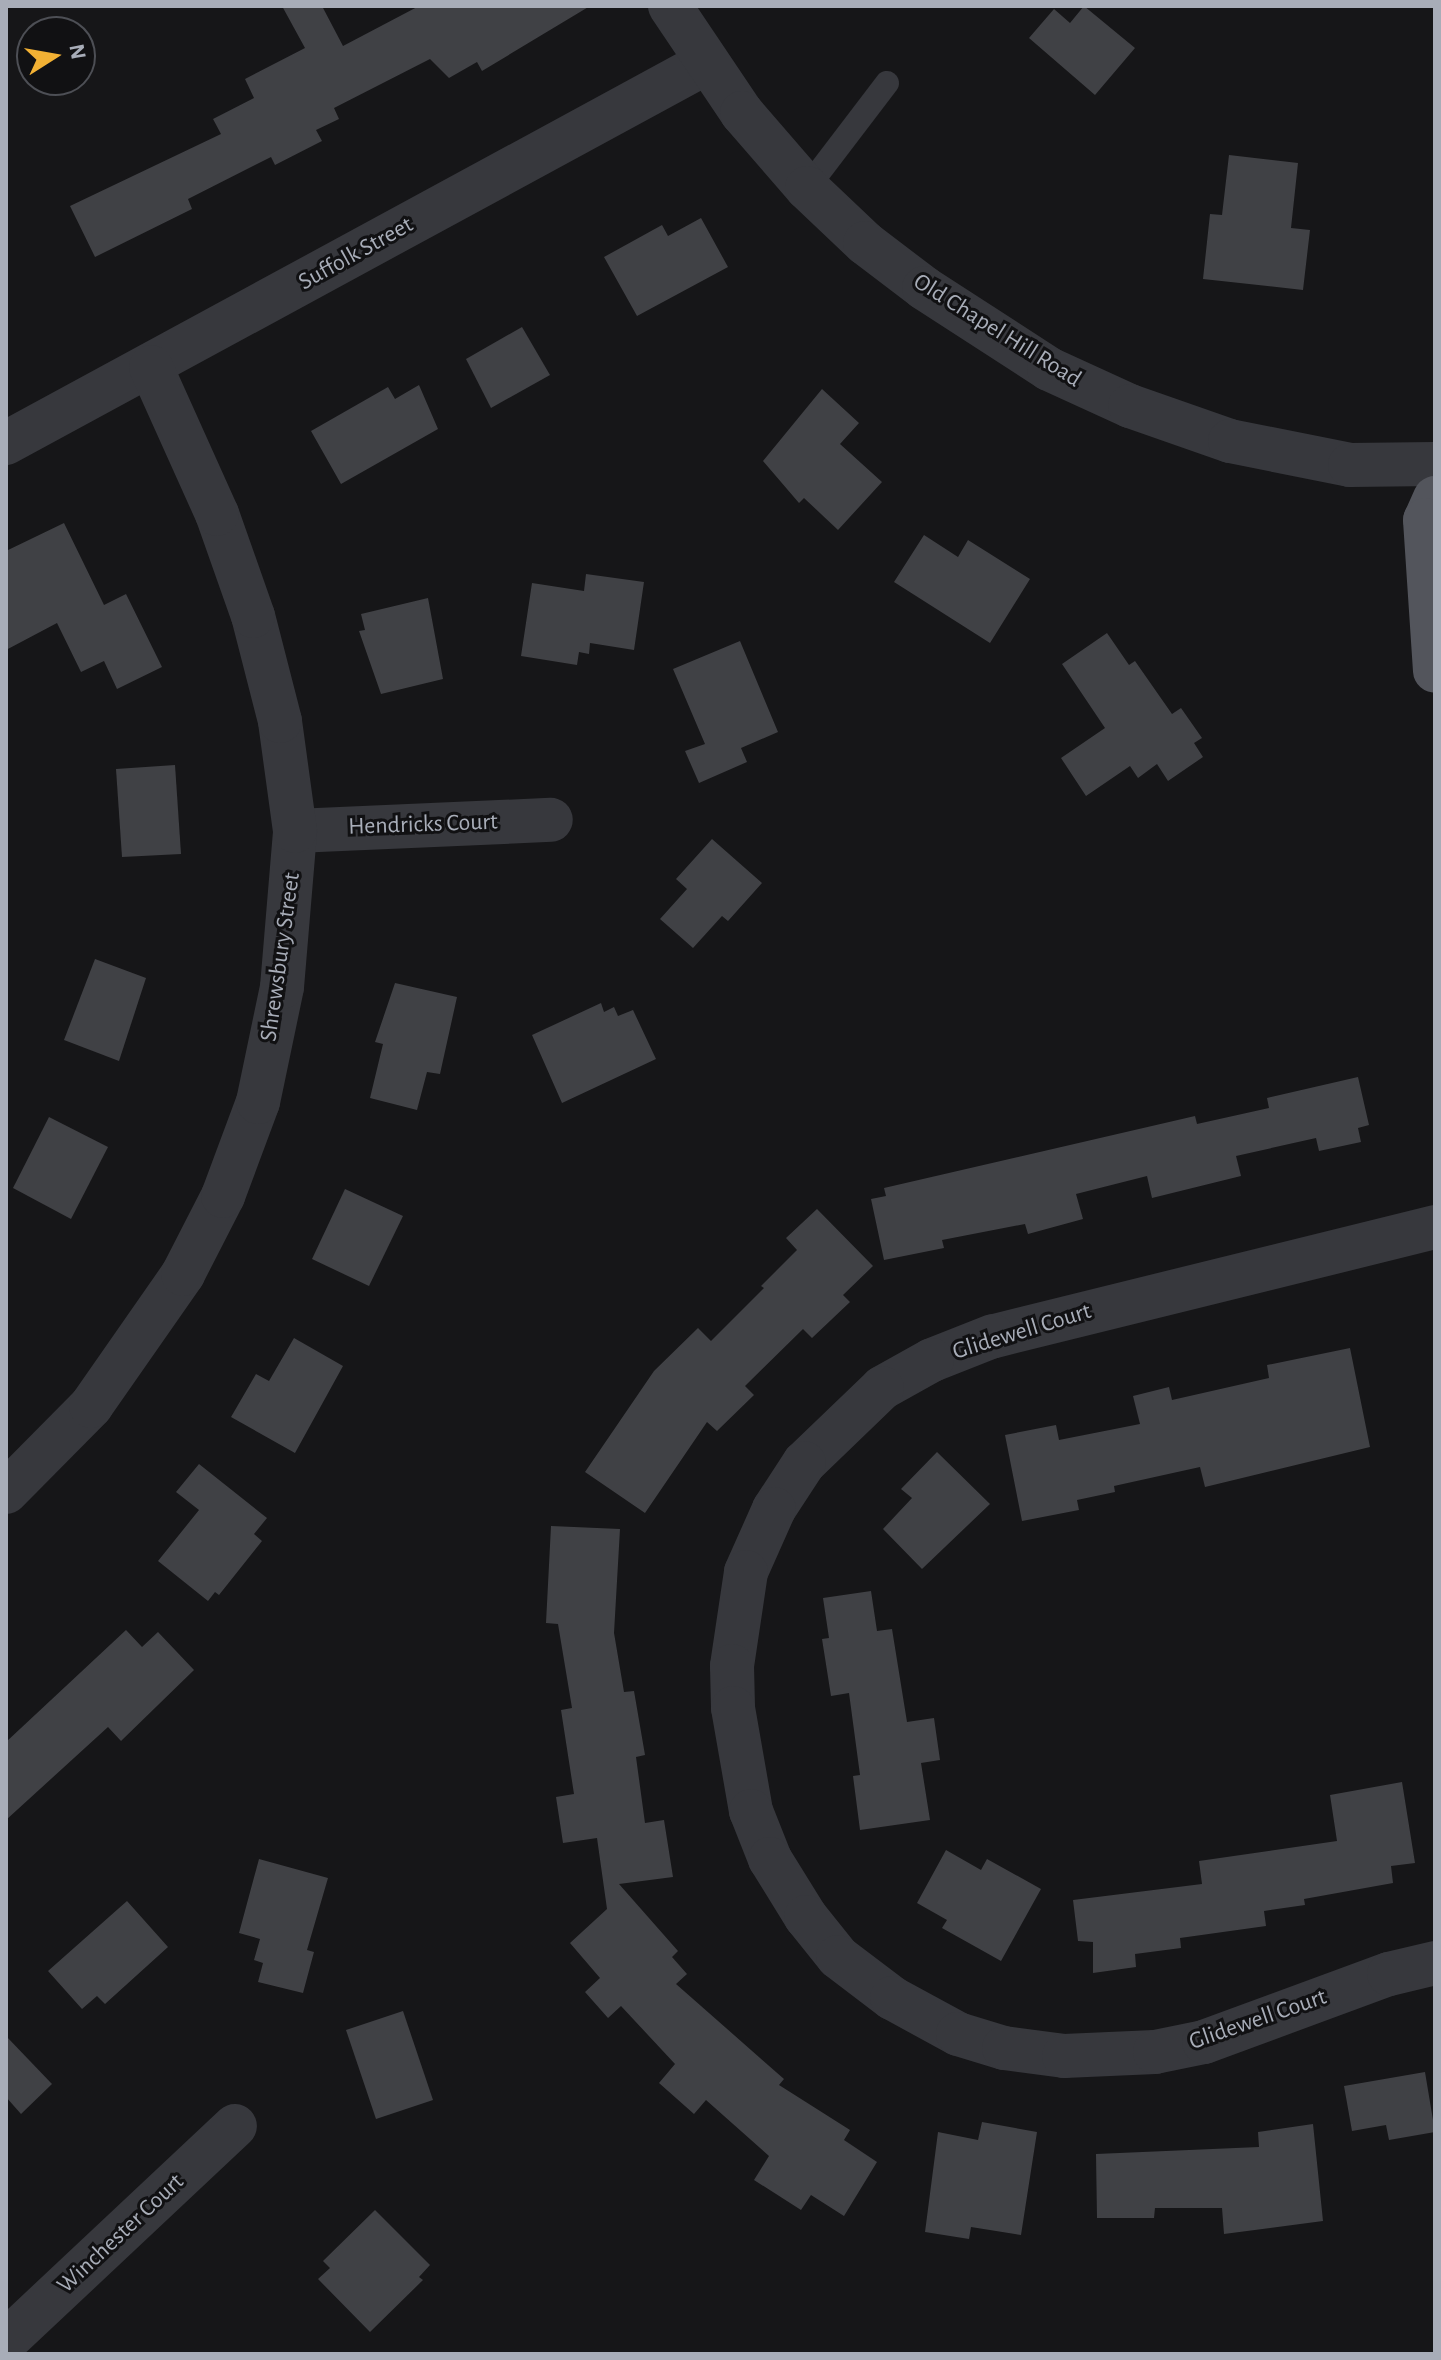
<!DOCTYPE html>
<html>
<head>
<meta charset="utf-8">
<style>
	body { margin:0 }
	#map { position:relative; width:1441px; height:2360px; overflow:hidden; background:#161618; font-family:"Alegreya Sans",sans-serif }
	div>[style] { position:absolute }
	.building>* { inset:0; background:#404145 }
	.service>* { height:24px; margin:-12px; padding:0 12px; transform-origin:12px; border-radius:12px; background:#37383d }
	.minor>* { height:44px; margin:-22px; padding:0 22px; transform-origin:22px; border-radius:22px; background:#37383d }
	.tertiary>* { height:44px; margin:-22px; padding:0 22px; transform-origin:22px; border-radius:22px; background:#37383d }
	.primary>* { height:44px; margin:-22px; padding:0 22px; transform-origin:22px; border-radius:22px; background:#53555c }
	span { translate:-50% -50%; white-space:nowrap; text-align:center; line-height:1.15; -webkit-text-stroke:6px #111113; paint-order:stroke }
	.street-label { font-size:24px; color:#a8adb8 }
	.frame { position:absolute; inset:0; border:8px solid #a8adb8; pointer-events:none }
	.north { position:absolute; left:16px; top:16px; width:80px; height:80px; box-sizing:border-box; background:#111113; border:2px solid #4d4f55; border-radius:50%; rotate:79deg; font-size:22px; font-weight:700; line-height:32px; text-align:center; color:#a8adb8 }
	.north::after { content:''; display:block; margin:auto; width:28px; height:36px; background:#f2b134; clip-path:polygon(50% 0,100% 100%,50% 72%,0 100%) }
</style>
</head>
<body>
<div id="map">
	<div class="building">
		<i style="clip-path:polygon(282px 6px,322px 6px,343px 46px,419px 6px,590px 6px,482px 71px,477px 62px,449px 78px,430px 59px,334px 108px,339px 119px,316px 130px,322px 141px,275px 165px,271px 157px,188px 199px,192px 209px,95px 257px,70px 206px,221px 134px,213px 119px,254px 98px,245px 79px,305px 48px)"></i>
		<i style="clip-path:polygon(1084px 6px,1135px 48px,1095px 95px,1029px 38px,1054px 9px,1070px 23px)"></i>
		<i style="clip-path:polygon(1229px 155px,1298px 163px,1291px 228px,1310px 230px,1303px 290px,1203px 279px,1210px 214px,1222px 215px)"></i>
		<i style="clip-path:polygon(701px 218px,728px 267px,637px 316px,604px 257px,662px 225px,668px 236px)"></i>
		<i style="clip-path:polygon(522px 327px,550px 375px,491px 408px,466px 359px)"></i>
		<i style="clip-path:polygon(419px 385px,438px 429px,341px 484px,311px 431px,388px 387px,395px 399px)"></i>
		<i style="clip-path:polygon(822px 389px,859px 423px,840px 444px,882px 482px,838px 530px,804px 498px,799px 503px,763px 461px)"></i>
		<i style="clip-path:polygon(64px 523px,104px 605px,126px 594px,162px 667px,117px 689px,104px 661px,81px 672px,57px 623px,6px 650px,6px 551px)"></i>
		<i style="clip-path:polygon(924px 535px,958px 557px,968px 540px,1030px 579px,990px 643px,894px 582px)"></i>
		<i style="clip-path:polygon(586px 574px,644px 582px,634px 650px,590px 643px,589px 654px,579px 652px,577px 665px,521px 656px,532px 583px,584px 591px)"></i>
		<i style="clip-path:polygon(428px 598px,443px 679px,381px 694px,359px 631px,365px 630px,361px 614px)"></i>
		<i style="clip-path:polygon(1107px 633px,1129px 665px,1135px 661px,1172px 714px,1181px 708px,1202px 738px,1194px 743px,1203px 757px,1168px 781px,1157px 764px,1138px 778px,1130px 766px,1086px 796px,1061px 758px,1105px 728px,1062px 664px)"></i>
		<i style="clip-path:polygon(740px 641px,778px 732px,741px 748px,747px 762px,699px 783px,685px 751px,705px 744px,673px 669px)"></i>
		<i style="clip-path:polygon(175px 765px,181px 854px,122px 857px,116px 769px)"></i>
		<i style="clip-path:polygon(712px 839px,762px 883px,728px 921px,722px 916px,693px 948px,660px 919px,687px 889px,676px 879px)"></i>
		<i style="clip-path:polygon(95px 959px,146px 978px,119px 1061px,64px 1040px)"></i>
		<i style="clip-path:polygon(395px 983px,457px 997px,440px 1074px,427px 1072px,417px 1110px,370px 1098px,383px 1044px,375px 1042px)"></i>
		<i style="clip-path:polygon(601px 1003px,604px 1012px,614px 1007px,618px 1016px,633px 1010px,656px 1059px,562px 1103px,532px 1035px)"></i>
		<i style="clip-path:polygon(1358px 1077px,1369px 1125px,1358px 1128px,1361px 1142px,1319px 1151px,1316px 1138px,1236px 1156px,1241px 1176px,1152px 1198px,1147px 1176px,1076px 1194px,1083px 1219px,1028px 1234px,1025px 1224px,942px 1240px,944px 1248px,884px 1260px,871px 1199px,886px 1196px,884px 1188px,1195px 1116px,1197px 1124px,1269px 1108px,1267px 1098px)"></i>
		<i style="clip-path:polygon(49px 1117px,108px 1147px,71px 1219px,13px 1188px)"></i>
		<i style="clip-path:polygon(345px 1189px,403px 1216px,369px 1286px,312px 1259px)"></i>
		<i style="clip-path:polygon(817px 1209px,873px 1266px,843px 1295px,850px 1302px,812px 1338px,803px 1329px,745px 1386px,754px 1395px,717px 1431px,707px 1422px,645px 1513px,585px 1472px,654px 1371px,698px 1328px,711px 1341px,764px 1288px,761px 1286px,797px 1250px,786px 1238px)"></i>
		<i style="clip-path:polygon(294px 1338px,343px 1366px,295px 1453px,231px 1417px,256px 1374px,269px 1381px)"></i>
		<i style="clip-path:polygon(1350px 1348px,1370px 1447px,1205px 1487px,1200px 1467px,1114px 1486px,1115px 1492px,1077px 1500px,1079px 1510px,1022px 1521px,1005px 1435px,1056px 1425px,1059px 1440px,1140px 1424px,1133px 1396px,1169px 1387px,1172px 1400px,1269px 1378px,1267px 1365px)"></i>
		<i style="clip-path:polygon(937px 1452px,990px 1504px,922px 1569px,883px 1529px,912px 1498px,901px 1489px)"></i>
		<i style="clip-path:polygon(199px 1464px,267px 1518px,254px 1534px,262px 1541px,219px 1595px,215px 1592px,208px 1601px,158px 1561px,199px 1510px,176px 1492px)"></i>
		<i style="clip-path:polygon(551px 1526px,620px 1529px,614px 1633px,624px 1692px,634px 1691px,645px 1755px,636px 1757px,645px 1823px,664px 1820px,673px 1877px,619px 1884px,678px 1951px,672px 1957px,687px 1974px,676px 1984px,784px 2079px,779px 2085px,850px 2130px,844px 2140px,877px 2162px,844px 2216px,811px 2195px,801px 2210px,754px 2180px,769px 2156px,706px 2100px,694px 2114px,659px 2083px,675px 2064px,621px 2006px,608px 2018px,585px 1992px,600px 1978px,570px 1943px,607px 1909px,597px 1838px,563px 1843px,556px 1797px,574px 1794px,561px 1710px,572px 1708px,558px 1624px,546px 1623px)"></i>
		<i style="clip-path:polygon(871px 1591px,877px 1631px,892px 1629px,907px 1722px,934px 1718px,940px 1760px,921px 1763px,930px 1820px,860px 1830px,853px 1776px,860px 1775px,849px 1693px,831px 1696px,822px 1639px,829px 1638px,823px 1598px)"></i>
		<i style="clip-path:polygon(126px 1630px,142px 1647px,158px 1632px,194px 1670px,121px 1741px,108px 1727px,6px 1820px,6px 1742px)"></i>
		<i style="clip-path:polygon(1402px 1782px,1415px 1863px,1391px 1866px,1393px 1883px,1304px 1899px,1305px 1905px,1264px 1911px,1266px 1926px,1180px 1938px,1181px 1948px,1135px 1954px,1136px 1967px,1093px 1973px,1093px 1942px,1078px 1941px,1073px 1900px,1202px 1884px,1199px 1861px,1337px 1841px,1330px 1795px)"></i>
		<i style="clip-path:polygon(946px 1850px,981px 1870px,987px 1859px,1041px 1889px,1001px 1961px,942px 1928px,947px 1920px,917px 1903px)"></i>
		<i style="clip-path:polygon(259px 1859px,328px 1878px,307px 1950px,314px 1952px,303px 1993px,258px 1982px,263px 1963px,254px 1960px,260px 1939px,239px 1933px)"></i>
		<i style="clip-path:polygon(127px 1901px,168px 1947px,105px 2004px,97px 1996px,82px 2009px,48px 1971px)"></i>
		<i style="clip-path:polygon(403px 2011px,433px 2100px,376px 2119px,346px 2030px)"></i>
		<i style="clip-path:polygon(6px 2036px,52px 2084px,21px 2114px,6px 2097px)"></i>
		<i style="clip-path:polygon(1425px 2072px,1435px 2132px,1389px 2140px,1386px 2125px,1352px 2131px,1344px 2086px)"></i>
		<i style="clip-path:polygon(982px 2122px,1037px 2132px,1021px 2235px,971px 2227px,969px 2239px,925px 2232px,938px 2132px,978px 2140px)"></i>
		<i style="clip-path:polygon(1313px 2124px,1323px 2221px,1224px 2234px,1222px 2208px,1155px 2208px,1154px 2218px,1097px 2218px,1096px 2154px,1259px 2147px,1258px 2132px)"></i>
		<i style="clip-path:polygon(375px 2210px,430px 2265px,419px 2277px,423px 2280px,370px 2332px,318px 2279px,330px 2268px,323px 2261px)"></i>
	</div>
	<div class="service">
		<i style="left:807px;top:188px;width:132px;rotate:-52.7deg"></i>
	</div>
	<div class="minor">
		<i style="left:6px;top:443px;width:796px;rotate:-28.5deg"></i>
		<i style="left:295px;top:831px;width:256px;rotate:-2.5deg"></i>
		<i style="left:1435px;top:1227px;width:455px;rotate:166.1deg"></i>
		<i style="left:993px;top:1336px;width:66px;rotate:158.5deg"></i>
		<i style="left:932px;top:1360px;width:57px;rotate:150.8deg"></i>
		<i style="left:882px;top:1388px;width:108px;rotate:136.1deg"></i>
		<i style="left:804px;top:1463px;width:55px;rotate:123.1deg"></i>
		<i style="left:774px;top:1509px;width:69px;rotate:114deg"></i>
		<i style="left:746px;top:1572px;width:95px;rotate:98.5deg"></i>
		<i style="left:732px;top:1666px;width:42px;rotate:88.6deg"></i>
		<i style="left:733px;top:1708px;width:105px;rotate:80.1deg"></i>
		<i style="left:751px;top:1811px;width:52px;rotate:68.4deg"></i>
		<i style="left:770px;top:1859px;width:68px;rotate:58.2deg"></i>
		<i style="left:806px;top:1917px;width:51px;rotate:51.3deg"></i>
		<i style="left:838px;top:1957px;width:68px;rotate:37.2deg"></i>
		<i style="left:892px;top:1998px;width:75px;rotate:28.6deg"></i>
		<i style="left:958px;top:2034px;width:48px;rotate:16.9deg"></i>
		<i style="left:1004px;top:2048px;width:61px;rotate:7.6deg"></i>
		<i style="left:1064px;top:2056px;width:91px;rotate:-2.5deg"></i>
		<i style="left:1155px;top:2052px;width:50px;rotate:-11.5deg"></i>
		<i style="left:1204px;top:2042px;width:197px;rotate:-20.2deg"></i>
		<i style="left:1389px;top:1974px;width:47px;rotate:-13.4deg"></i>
		<i style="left:6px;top:1492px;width:121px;rotate:-45.3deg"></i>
		<i style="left:91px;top:1406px;width:161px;rotate:-55.1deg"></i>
		<i style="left:183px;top:1274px;width:88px;rotate:-62.9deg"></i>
		<i style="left:223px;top:1196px;width:100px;rotate:-69.6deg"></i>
		<i style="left:258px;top:1102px;width:117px;rotate:-78.2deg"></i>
		<i style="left:282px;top:987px;width:157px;rotate:-85.2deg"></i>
		<i style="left:295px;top:831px;width:111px;rotate:-97.8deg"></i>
		<i style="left:280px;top:721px;width:108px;rotate:-104.4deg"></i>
		<i style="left:253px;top:616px;width:108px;rotate:-109.4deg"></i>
		<i style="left:217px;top:514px;width:161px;rotate:-114.2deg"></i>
		<i style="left:6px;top:2341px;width:314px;rotate:-43.2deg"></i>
	</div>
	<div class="tertiary">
		<i style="left:670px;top:6px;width:129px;rotate:56.1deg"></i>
		<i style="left:742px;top:113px;width:99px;rotate:49.1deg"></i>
		<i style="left:807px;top:188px;width:80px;rotate:43.5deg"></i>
		<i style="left:865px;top:243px;width:74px;rotate:37.3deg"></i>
		<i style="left:924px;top:288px;width:149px;rotate:32.9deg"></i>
		<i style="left:1049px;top:369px;width:89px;rotate:24.6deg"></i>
		<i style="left:1130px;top:406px;width:106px;rotate:19.3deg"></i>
		<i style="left:1230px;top:441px;width:122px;rotate:11.3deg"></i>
		<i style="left:1350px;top:465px;width:85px;rotate:-0.7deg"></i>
	</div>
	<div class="primary">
		<i style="left:1435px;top:498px;width:24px;rotate:114deg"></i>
		<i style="left:1425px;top:520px;width:151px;rotate:86.2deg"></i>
	</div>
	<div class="street-label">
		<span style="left:356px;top:254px;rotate:-29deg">Suffolk Street</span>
		<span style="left:997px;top:331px;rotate:32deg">Old Chapel Hill Road</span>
		<span style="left:423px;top:825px;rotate:-2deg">Hendricks Court</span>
		<span style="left:281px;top:957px;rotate:-82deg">Shrewsbury Street</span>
		<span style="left:1022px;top:1332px;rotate:-17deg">Glidewell Court</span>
		<span style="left:1258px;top:2020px;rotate:-19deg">Glidewell Court</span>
		<span style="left:121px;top:2234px;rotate:-43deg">Winchester Court</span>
	</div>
	<div class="frame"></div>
	<div class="north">N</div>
</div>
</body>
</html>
